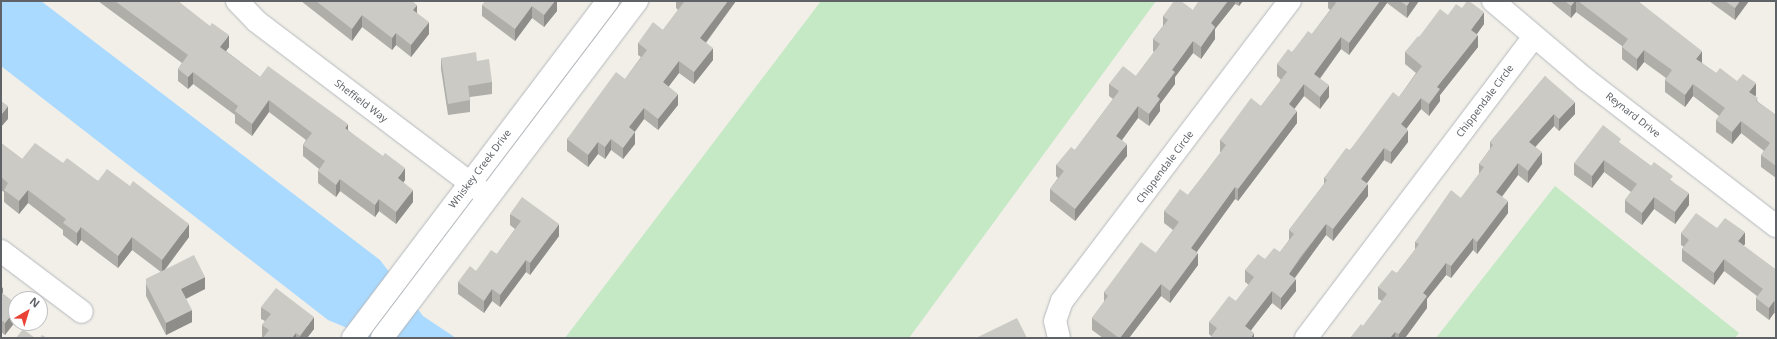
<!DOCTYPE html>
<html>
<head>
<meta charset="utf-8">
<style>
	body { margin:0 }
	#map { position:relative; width:1777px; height:339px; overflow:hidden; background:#f1efe8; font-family:"Noto Sans",sans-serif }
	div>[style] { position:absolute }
	.green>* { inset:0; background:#c5e8c5 }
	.water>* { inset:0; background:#aadaff }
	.roads { filter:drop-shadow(0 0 1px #b5b8bc) drop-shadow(0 0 1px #b5b8bc) }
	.minor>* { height:22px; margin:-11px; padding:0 11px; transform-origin:11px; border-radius:11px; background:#fff }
	.wall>* { inset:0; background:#afaea9 }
	.shaded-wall>* { inset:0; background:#8f8d8a }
	.building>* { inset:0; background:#cccac5 }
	span { translate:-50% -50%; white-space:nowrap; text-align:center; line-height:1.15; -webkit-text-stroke:3px #fff; paint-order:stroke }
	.street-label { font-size:10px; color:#5f6368 }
	.frame { position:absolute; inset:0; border:2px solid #5f6368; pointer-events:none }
	.north { position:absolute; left:8px; top:291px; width:40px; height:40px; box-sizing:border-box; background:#fff; border:1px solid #bfc1c3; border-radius:50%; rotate:38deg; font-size:11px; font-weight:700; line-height:16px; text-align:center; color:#5f6368 }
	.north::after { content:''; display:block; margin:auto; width:14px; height:18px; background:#ea4335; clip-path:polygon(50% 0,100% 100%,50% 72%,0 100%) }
</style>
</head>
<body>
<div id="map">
	<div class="green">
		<i style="clip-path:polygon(821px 1px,1156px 1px,909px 338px,565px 338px)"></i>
		<i style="clip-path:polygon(1555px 186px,1739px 333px,1735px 338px,1436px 338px)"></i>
	</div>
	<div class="water">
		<i style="clip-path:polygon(1px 1px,41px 1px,380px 260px,423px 316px,456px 338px,371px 338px,328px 320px,1px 66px)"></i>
	</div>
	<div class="roads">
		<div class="minor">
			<i style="left:237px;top:1px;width:28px;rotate:46deg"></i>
			<i style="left:256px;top:21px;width:283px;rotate:37.1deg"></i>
			<i style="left:1493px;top:1px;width:121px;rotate:40.3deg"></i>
			<i style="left:1585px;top:79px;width:241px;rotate:37.6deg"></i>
			<i style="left:1px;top:251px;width:101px;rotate:37deg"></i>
			<i style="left:353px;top:338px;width:423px;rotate:-52.9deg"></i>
			<i style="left:382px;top:338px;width:423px;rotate:-52.9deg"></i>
			<i style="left:1059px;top:338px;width:17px;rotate:-103deg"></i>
			<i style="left:1055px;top:321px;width:21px;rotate:-71deg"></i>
			<i style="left:1062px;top:301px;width:377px;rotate:-52.8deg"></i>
			<i style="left:1306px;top:338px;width:378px;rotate:-52.9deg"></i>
		</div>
	</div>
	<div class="wall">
		<i style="clip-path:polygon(98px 1px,178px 1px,229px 47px,226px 51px,260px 77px,348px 130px,405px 180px,403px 182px,413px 202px,396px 224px,379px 211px,375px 217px,340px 191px,336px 197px,318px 183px,318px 171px,319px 169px,303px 156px,303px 145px,306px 140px,269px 112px,252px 136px,235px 123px,235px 115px,193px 84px,188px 89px,178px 81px,178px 69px,182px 63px)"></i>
		<i style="clip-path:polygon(301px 1px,412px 1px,417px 13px,429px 34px,411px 57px,396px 45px,392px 50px,362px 27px,352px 41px)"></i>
		<i style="clip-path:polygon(557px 1px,557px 11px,544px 27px,532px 18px,515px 41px,482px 16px,482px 5px)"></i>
		<i style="clip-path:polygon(676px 1px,736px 1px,706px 43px,713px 60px,694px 84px,679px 73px,668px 87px,678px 105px,658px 130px,644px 119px,635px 132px,635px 144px,623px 159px,611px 150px,605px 159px,598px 154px,588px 167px,567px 151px,567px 139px,625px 79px,641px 57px,638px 55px,638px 43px,663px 30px,678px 10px,676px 8px)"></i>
		<i style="clip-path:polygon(1199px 1px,1243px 1px,1239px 6px,1235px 4px,1215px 29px,1215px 39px,1201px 59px,1193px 53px,1175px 77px,1175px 84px,1160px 104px,1160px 111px,1149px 126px,1138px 118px,1122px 140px,1127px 156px,1075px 221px,1050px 201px,1050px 189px,1058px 178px,1056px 176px,1056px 165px,1075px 150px,1113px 99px,1109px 96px,1109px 84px,1136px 76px,1154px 52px,1153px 51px,1153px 39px,1163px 26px,1163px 16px,1193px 10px)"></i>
		<i style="clip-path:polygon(1328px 1px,1419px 1px,1407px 18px,1387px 3px,1349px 55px,1341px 49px,1320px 79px,1329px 97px,1320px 109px,1304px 96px,1294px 109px,1297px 123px,1238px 201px,1235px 199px,1196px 252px,1198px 265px,1170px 303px,1161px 296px,1129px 338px,1103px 338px,1092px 330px,1092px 318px,1104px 302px,1104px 292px,1156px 253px,1173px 230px,1164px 223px,1164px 211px,1188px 195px,1202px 177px,1221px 152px,1220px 152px,1220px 140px,1261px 106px,1281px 80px,1277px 76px,1277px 64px,1292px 52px,1312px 34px,1330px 10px,1328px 8px)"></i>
		<i style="clip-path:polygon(1550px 1px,1638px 1px,1702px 63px,1716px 73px,1756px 95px,1755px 96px,1758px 102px,1776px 115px,1776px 178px,1761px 167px,1761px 155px,1764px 151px,1741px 133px,1732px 144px,1716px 132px,1716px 120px,1719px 116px,1693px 96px,1685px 107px,1665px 92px,1665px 80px,1666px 78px,1644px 62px,1637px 71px,1622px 59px,1622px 46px,1576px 12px,1571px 18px)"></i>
		<i style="clip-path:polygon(1709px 1px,1749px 1px,1735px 20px)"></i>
		<i style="clip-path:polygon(1448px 15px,1484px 24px,1477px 34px,1478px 47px,1440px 95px,1440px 101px,1429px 116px,1421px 109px,1406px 129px,1408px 142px,1391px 164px,1384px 160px,1367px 183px,1368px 196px,1333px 241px,1326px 235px,1301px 268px,1294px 278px,1296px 291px,1281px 310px,1272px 303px,1251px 330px,1254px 338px,1211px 336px,1209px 334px,1209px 322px,1236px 301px,1249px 285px,1245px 282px,1245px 270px,1265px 259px,1280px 252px,1289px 240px,1289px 230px,1324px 184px,1324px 178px,1399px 97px,1416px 73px,1405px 64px,1405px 52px,1419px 37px)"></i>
		<i style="clip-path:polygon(1776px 19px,1776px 32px,1775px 32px,1775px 20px)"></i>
		<i style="clip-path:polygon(441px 58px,477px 61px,492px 82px,492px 94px,470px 97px,470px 112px,448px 115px,441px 69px)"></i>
		<i style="clip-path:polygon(1545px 76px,1575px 114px,1559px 131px,1554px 126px,1535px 147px,1542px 164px,1528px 183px,1518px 175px,1502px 197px,1508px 213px,1477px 254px,1473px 250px,1451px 278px,1446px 275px,1427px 299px,1427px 308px,1405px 338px,1350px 338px,1363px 326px,1382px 301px,1378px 299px,1378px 287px,1397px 273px,1415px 250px,1415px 242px,1461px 198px,1479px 174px,1479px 164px,1490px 149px,1490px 142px)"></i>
		<i style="clip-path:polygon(1px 143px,22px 159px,63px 163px,98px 181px,189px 237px,165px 270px,205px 289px,186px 299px,192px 322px,166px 335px,146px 296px,146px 279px,161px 272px,132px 250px,118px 268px,81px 240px,77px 246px,63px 235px,63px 230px,28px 203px,19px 214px,4px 202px,4px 192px,1px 190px)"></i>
		<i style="clip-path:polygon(1621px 144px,1673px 182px,1689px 205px,1675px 224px,1654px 209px,1642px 225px,1625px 212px,1625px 200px,1631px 192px,1604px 172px,1592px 188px,1574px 175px,1574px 163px)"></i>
		<i style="clip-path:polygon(510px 214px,559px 236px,530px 275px,526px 272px,500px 307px,492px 301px,484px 313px,458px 294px,458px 282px,476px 271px,497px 254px,515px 229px,510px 225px)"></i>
		<i style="clip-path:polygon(1717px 228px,1745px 244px,1743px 246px,1775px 269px,1776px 267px,1776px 314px,1774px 313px,1769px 320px,1756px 310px,1756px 298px,1757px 296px,1724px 271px,1714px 285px,1682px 261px,1682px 249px,1684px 247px,1681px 245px,1681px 233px)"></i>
		<i style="clip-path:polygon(1px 285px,3px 294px,16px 304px,5px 335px,1px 332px)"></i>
		<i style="clip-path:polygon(261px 307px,314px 329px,307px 338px,263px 338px,262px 337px,262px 325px,265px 321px,261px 319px)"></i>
	</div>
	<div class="shaded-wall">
		<i style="clip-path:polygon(555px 1px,557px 1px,557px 11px,544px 27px,544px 15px)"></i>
		<i style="clip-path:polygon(728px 1px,736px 1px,700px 50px,700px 38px)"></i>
		<i style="clip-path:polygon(1228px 1px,1235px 1px,1235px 4px,1215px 29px,1215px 39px,1201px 59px,1201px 47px,1211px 23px)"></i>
		<i style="clip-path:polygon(1239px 1px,1243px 1px,1239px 6px)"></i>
		<i style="clip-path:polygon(1380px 1px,1387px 1px,1387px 3px,1349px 55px,1349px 43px)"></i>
		<i style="clip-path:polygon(1410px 1px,1419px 1px,1407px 18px,1407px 6px)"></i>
		<i style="clip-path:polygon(1575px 1px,1576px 1px,1576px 12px,1571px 18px,1571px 6px)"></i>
		<i style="clip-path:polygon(1740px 1px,1749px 1px,1735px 20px,1735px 8px)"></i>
		<i style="clip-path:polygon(417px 5px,417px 17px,413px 10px)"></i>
		<i style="clip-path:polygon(532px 6px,532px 18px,515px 41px,515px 29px)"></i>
		<i style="clip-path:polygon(1484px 12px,1484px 24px,1471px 42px,1471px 30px)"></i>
		<i style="clip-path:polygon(362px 15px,362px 27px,352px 41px,352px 29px)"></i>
		<i style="clip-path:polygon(429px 22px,429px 34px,411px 57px,411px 45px)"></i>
		<i style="clip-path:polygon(396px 33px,396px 45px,392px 50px,392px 38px)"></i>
		<i style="clip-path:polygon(229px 35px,229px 47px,220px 59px,220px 47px)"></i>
		<i style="clip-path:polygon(1478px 35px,1478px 47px,1440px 95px,1440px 101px,1429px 116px,1429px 104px,1437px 87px)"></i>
		<i style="clip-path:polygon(1341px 37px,1341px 49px,1314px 86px,1314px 74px)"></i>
		<i style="clip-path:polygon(1193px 41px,1193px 53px,1175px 77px,1175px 84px,1160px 104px,1160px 111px,1149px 126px,1149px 114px,1157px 96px,1172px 70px)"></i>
		<i style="clip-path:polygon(713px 48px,713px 60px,694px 84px,694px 72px)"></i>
		<i style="clip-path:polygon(1644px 50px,1644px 62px,1637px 71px,1637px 59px)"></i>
		<i style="clip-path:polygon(1702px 51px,1702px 63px,1696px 59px)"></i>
		<i style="clip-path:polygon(679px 61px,679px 73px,663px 94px,663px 82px)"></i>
		<i style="clip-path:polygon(193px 72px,193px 84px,188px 89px,188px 77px)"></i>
		<i style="clip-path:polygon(1756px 83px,1756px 95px,1749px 104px,1749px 92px)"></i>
		<i style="clip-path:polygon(1304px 84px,1304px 96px,1289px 116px,1289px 104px)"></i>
		<i style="clip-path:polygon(1693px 84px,1693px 96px,1685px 107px,1685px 95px)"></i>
		<i style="clip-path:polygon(1329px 85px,1329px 97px,1320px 109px,1320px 97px)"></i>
		<i style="clip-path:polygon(678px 94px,678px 105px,658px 130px,658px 119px)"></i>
		<i style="clip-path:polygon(1421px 98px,1421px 109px,1401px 136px,1401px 124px)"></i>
		<i style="clip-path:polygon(269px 100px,269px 112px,252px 136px,252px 124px)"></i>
		<i style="clip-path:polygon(1575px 102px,1575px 114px,1559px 131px,1559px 119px)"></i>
		<i style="clip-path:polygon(8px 106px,8px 119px,1px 127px,1px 115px)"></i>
		<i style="clip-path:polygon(1138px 106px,1138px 118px,1116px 148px,1116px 136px)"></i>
		<i style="clip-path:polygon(644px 108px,644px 119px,629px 139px,629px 127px)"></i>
		<i style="clip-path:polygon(1297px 111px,1297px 123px,1238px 201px,1238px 189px)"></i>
		<i style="clip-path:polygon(1554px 114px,1554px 126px,1529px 154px,1529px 142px)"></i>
		<i style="clip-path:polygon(1741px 121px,1741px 133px,1732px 144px,1732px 132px)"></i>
		<i style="clip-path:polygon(348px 124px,348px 136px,345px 128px)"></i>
		<i style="clip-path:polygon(1408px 130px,1408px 142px,1391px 164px,1391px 152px)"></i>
		<i style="clip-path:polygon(635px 132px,635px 144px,623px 159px,623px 148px)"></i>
		<i style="clip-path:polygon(611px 139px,611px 150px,605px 159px,605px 147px)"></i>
		<i style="clip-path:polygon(598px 142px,598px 154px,588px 167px,588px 155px)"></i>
		<i style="clip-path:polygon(1127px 144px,1127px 156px,1075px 221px,1075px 209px)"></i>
		<i style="clip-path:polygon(1384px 148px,1384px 160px,1361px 191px,1361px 179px)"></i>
		<i style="clip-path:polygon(1542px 152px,1542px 164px,1528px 183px,1528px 171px)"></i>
		<i style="clip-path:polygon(1604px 160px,1604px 172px,1592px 188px,1592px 176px)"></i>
		<i style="clip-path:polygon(1518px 163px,1518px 175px,1496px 204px,1496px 192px)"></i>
		<i style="clip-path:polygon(405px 168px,405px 180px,398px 190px,398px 178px)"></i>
		<i style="clip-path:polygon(340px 179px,340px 191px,336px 197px,336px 185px)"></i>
		<i style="clip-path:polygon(1368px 184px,1368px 196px,1333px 241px,1333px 229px)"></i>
		<i style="clip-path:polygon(1235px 187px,1235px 199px,1191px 260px,1191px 248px)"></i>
		<i style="clip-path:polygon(28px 190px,28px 203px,19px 214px,19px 201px)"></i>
		<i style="clip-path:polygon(413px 190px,413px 202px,396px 224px,396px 212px)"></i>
		<i style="clip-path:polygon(1689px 193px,1689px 205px,1675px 224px,1675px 212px)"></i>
		<i style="clip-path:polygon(1654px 197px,1654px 209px,1642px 225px,1642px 213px)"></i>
		<i style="clip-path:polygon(379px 199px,379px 211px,375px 217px,375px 205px)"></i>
		<i style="clip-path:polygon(1508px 201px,1508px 213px,1477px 254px,1477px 242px)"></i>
		<i style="clip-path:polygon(189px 224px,189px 237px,162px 273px,162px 260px)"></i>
		<i style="clip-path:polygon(559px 224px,559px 236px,530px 275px,530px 263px)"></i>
		<i style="clip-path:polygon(1326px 224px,1326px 235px,1289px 286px,1289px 274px)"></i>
		<i style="clip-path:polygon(81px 227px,81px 240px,77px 246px,77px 233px)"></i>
		<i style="clip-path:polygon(1745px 232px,1745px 244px,1738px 253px,1738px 241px)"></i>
		<i style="clip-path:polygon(132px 237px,132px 250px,118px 268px,118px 256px)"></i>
		<i style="clip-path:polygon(1473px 238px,1473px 250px,1451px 278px,1451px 266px)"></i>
		<i style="clip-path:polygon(1198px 253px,1198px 265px,1170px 303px,1170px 291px)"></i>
		<i style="clip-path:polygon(1724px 259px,1724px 271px,1714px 285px,1714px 273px)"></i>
		<i style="clip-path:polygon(526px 260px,526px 272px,500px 307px,500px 295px)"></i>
		<i style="clip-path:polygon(1446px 263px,1446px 275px,1427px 299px,1427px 308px,1405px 338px,1399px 338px,1399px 334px,1423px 293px)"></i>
		<i style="clip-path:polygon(205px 277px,205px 289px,181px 301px,181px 289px)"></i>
		<i style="clip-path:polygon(1296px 279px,1296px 291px,1281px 310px,1281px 298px)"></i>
		<i style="clip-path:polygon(1161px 284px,1161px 296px,1129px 338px,1120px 338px)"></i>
		<i style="clip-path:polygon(3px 287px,3px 299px,1px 301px,1px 290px)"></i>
		<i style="clip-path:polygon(492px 289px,492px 301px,484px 313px,484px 301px)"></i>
		<i style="clip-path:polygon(1272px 291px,1272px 303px,1245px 338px,1245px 326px)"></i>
		<i style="clip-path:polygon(1774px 301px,1774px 313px,1769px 320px,1769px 308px)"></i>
		<i style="clip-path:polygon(16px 309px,16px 321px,5px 335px,5px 323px)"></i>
		<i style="clip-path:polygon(192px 310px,192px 322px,166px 335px,166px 323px)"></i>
		<i style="clip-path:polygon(314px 317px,314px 329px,307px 338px,300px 338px,300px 336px)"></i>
		<i style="clip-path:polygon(1395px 332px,1395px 338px,1390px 338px)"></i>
		<i style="clip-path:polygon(296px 333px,296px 338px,292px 338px)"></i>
		<i style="clip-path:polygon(1254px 333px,1254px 338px,1251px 338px)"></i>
	</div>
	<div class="building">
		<i style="clip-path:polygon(115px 1px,178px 1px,210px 26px,212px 23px,229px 35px,220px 47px,260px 77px,268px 66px,348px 124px,345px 128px,383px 156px,385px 153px,405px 168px,398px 178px,413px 190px,396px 212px,379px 199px,375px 205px,340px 179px,336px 185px,318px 171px,325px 161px,303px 145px,312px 133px,269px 100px,252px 124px,235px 111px,238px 106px,193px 72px,188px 77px,178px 69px,188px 55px)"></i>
		<i style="clip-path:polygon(316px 1px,412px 1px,417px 5px,413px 10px,429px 22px,411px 45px,396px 33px,392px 38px,362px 15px,352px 29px)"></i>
		<i style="clip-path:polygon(485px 1px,555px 1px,544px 15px,532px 6px,515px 29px,482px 5px)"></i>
		<i style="clip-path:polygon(683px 1px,728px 1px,700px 38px,713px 48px,694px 72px,679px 61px,663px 82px,678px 94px,658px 119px,644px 108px,629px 127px,635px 132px,623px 148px,611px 139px,605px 147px,598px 142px,588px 155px,567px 139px,616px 72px,625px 79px,647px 50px,638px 43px,653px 22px,663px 30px,684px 2px)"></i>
		<i style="clip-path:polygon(1174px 1px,1181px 1px,1193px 10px,1199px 1px,1228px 1px,1211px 23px,1215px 27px,1201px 47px,1193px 41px,1172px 70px,1175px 72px,1157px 96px,1160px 99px,1149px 114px,1138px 106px,1116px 136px,1127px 144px,1075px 209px,1050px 189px,1064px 171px,1056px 165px,1071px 147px,1075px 150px,1119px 91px,1109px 84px,1123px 66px,1136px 76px,1160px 44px,1153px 39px,1168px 20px,1163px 16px)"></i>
		<i style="clip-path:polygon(1334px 1px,1380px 1px,1349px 43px,1341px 37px,1314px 74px,1329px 85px,1320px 97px,1304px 84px,1289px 104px,1297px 111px,1238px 189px,1235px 187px,1191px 248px,1198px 253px,1170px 291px,1161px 284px,1120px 338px,1119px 338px,1092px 318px,1108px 296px,1104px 292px,1141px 242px,1156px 253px,1179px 222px,1164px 211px,1180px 189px,1188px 195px,1202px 177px,1226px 145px,1220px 140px,1251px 98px,1261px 106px,1287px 72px,1277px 64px,1288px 49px,1292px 52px,1308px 31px,1312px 34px,1336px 3px)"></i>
		<i style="clip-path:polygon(1400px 1px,1410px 1px,1407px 6px)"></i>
		<i style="clip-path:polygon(1467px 1px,1469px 1px,1484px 12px,1471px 30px,1478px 35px,1437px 87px,1440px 89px,1429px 104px,1421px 98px,1401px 124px,1408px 130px,1391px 152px,1384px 148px,1361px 179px,1368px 184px,1333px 229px,1326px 224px,1301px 256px,1289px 274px,1296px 279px,1281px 298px,1272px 291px,1245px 326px,1254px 333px,1251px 338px,1210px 338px,1217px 328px,1209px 322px,1229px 296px,1236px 301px,1254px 277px,1245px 270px,1258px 254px,1265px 259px,1274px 248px,1280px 252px,1294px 234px,1289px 230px,1327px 180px,1324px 178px,1346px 148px,1350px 150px,1393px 92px,1399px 97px,1422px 66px,1405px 52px,1418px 36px,1419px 37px,1440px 9px,1448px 15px,1456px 4px,1462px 8px)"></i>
		<i style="clip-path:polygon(1565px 1px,1575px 1px,1571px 6px)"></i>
		<i style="clip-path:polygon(1578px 1px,1638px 1px,1702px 51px,1696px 59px,1716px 73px,1720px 68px,1737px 81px,1743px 74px,1756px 83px,1749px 92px,1758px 98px,1756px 101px,1776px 115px,1776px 166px,1761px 155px,1770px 143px,1741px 121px,1732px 132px,1716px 120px,1725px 108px,1693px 84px,1685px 95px,1665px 80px,1672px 70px,1644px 50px,1637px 59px,1622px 47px,1628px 39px)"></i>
		<i style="clip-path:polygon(1725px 1px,1740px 1px,1735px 8px)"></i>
		<i style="clip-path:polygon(476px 52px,477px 61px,489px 59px,492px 82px,468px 86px,470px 100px,448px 104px,441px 58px)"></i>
		<i style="clip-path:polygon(1545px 76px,1575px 102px,1559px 119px,1554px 114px,1529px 142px,1542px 152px,1528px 171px,1518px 163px,1496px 192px,1508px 201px,1477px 242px,1473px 238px,1451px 266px,1446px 263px,1423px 293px,1427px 296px,1399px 334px,1395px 332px,1390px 338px,1350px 338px,1361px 324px,1363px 326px,1387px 294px,1378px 287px,1392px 270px,1397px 273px,1419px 244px,1415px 242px,1451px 190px,1461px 198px,1484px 167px,1479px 164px,1493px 145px,1490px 142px)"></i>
		<i style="clip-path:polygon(1px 101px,8px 106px,1px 115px)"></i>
		<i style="clip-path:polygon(1603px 125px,1621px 139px,1619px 142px,1651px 166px,1654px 162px,1673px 176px,1670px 180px,1689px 193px,1675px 212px,1654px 197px,1642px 213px,1625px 200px,1637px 184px,1604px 160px,1592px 176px,1574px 163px)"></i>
		<i style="clip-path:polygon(1px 143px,22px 159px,35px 143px,63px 163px,67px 158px,98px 181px,107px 169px,130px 186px,133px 181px,189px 224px,162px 260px,132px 237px,118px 256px,81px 227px,77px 233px,63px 223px,66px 219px,28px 190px,19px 201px,4px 190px,8px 183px,1px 177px)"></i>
		<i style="clip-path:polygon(522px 197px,559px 224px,530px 263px,526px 260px,500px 295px,492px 289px,484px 301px,458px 282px,470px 266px,476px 271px,491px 250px,497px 254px,521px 221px,510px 214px)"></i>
		<i style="clip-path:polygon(1696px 213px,1717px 228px,1725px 218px,1745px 232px,1738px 241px,1775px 269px,1776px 267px,1776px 302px,1774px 301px,1769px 308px,1756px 298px,1763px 289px,1724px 259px,1714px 273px,1682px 249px,1689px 240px,1681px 233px)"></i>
		<i style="clip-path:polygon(194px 255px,205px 277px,181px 289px,192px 310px,166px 323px,146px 284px,146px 279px)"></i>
		<i style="clip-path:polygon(276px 288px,314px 317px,300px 336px,296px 333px,292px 338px,263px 338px,269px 330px,262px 325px,271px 314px,261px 307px)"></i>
		<i style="clip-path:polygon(1px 292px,16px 304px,16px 309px,5px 323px,1px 320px)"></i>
		<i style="clip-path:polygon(1017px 318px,1027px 338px,979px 338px,978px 337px)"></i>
		<i style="clip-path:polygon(23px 329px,35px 338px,16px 338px)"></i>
		<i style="clip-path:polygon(42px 335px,47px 338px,40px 338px)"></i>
	</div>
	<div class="street-label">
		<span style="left:361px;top:101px;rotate:37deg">Sheffield Way</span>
		<span style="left:1485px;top:101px;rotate:-53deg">Chippendale Circle</span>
		<span style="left:1633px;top:115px;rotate:38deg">Reynard Drive</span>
		<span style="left:1165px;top:167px;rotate:-53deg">Chippendale Circle</span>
		<span style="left:480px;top:169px;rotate:-53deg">Whiskey Creek Drive</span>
	</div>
	<div class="frame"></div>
	<div class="north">N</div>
</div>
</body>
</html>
